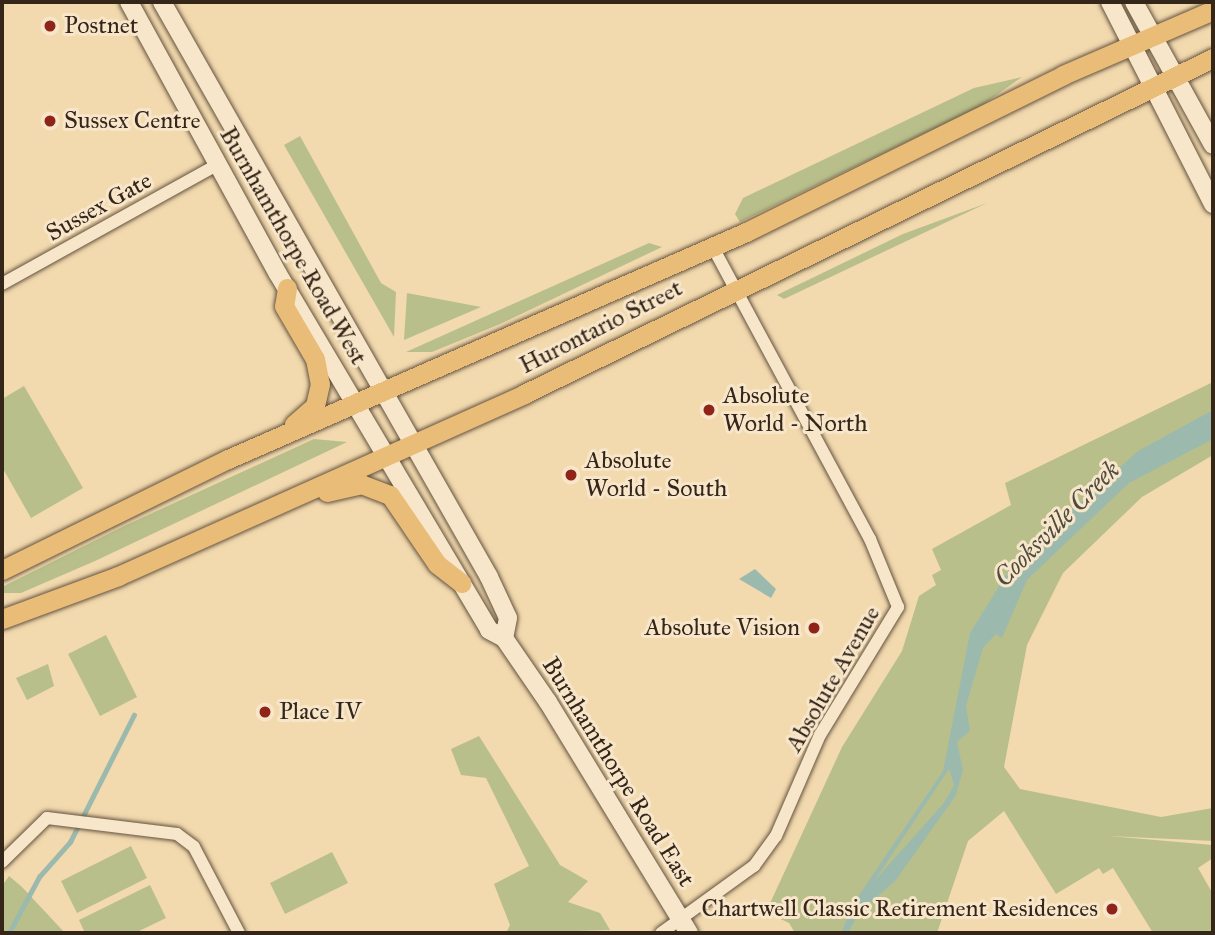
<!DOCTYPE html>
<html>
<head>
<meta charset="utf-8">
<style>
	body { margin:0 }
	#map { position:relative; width:1215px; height:935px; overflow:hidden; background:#f2d9ae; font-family:"IM FELL Great Primer",serif }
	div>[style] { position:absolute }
	.green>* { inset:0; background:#b9bf8b }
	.water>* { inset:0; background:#9bbaad }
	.stream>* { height:4.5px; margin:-2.25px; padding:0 2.25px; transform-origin:2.25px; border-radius:2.25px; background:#9bbaad }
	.roads { filter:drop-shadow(0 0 2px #64533f) drop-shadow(0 0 2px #64533f) }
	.street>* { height:12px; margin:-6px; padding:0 6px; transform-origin:6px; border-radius:6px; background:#f7e6ca }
	.secondary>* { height:18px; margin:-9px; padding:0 9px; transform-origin:9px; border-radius:9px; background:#f7e6ca }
	.primary>* { height:19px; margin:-9.5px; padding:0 9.5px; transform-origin:9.5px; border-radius:9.5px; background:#e9bc77 }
	.dots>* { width:19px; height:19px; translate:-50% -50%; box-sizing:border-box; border:4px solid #f7e6ca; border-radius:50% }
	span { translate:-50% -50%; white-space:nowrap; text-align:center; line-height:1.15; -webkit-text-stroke:6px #f7e6ca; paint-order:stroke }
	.poi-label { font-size:24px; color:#35261a }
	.left { translate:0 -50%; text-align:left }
	.right { translate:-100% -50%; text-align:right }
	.street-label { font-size:24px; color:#35261a }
	.water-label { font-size:26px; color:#4e4b3f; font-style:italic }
	.frame { position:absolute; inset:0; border:4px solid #35261a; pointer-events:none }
</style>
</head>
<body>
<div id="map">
	<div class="green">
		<i style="clip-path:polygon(1022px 77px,981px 106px,740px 222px,735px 214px,743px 198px,974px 88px)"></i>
		<i style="clip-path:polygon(300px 136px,381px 283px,396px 292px,394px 337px,284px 145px)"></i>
		<i style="clip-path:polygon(987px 203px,784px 299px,777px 295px,903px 234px)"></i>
		<i style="clip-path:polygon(649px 243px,662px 247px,500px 324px,432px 352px,406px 352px)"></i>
		<i style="clip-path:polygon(407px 293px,481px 307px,404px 340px)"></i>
		<i style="clip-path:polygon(1213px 382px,1213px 455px,1142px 497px,1063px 573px,1027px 645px,1004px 767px,1020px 789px,1161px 817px,1213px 808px,1213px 841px,1109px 836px,1213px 845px,1213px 858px,1198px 868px,1213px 894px,1213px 933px,1153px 933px,1113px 868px,1103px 874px,1099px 868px,1056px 894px,1004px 811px,968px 841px,937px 933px,795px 933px,789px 923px,766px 912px,842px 747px,902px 651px,919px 596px,936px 585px,932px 575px,941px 570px,932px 549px,1011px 505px,1005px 483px)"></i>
		<i style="clip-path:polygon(24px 386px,83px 488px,31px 518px,2px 467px,2px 399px)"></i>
		<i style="clip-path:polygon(314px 439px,347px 442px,95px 561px,21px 593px,2px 593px,2px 587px,124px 526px)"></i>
		<i style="clip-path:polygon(106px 635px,137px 697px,100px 716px,68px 654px)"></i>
		<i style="clip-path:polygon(48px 664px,54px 686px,27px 700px,16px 678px)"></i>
		<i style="clip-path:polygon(479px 736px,560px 865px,588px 881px,568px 902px,600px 913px,610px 930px,506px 933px,510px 925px,494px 884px,529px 866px,486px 778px,461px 775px,451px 749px)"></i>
		<i style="clip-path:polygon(131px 846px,147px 878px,77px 913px,61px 881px)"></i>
		<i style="clip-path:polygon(332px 852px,348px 883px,285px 914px,270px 883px)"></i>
		<i style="clip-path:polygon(9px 876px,22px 887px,65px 933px,2px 933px,2px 886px)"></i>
		<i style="clip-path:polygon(150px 885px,166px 918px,135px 933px,85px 933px,79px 920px)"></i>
	</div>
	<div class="water">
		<i style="clip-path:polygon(evenodd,1213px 410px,1213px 439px,1129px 483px,1027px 580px,1002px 638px,996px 634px,983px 648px,966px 706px,970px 731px,957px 742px,963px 770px,956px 795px,896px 880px,859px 913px,848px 933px,841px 933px,853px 904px,943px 771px,970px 633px,1014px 562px,1138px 451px,1213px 410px,949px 769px,954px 785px,944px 803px,875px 880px,949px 769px)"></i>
		<i style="clip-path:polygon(755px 569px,776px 589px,771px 598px,739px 579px)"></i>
	</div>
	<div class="stream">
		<i style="left:9px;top:933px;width:64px;rotate:-61.8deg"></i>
		<i style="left:39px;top:877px;width:47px;rotate:-48.5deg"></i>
		<i style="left:70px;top:842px;width:142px;rotate:-63.3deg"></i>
	</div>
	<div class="roads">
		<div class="street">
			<i style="left:2px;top:284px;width:246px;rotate:-29deg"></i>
			<i style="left:2px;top:862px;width:63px;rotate:-44.4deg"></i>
			<i style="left:47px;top:818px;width:131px;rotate:7deg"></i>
			<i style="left:177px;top:834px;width:21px;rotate:37deg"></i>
			<i style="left:194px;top:847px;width:97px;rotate:62.4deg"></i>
			<i style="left:661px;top:933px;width:115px;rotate:-35.8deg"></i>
			<i style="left:754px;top:866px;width:37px;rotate:-54deg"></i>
			<i style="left:776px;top:836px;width:110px;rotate:-66.5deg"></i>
			<i style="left:820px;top:735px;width:150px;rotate:-58.6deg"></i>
			<i style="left:898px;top:607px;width:74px;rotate:-112.4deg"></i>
			<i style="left:870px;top:539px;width:334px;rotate:-118.3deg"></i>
		</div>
		<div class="secondary">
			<i style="left:129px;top:2px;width:310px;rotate:61.3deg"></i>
			<i style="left:278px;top:274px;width:414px;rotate:59.3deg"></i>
			<i style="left:489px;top:630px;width:17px;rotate:28deg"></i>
			<i style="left:504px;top:638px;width:78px;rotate:55.5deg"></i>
			<i style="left:548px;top:702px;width:271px;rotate:58.6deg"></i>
			<i style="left:162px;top:2px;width:661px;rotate:60.37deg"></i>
			<i style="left:489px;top:577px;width:45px;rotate:65.1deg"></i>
			<i style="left:508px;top:618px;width:20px;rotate:101deg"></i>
			<i style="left:1110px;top:2px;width:227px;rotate:63deg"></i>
			<i style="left:1134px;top:2px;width:163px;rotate:61.1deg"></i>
		</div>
		<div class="primary">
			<i style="left:287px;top:288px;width:18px;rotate:99deg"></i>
			<i style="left:284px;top:306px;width:61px;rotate:59.7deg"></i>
			<i style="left:315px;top:359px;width:25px;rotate:79deg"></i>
			<i style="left:320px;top:384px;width:23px;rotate:103deg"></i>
			<i style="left:315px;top:406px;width:28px;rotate:139deg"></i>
			<i style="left:327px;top:492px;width:35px;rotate:-13deg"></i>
			<i style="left:361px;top:484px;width:31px;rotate:21deg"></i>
			<i style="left:390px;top:495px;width:83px;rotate:55.7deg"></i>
			<i style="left:437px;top:564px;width:31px;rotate:38deg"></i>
			<i style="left:2px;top:570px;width:252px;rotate:-26.2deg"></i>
			<i style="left:228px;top:459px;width:566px;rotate:-23.66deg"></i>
			<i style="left:746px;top:232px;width:354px;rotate:-26.3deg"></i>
			<i style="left:1063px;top:75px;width:163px;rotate:-23.4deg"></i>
			<i style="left:2px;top:619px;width:124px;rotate:-20.3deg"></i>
			<i style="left:118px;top:576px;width:445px;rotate:-24.1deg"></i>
			<i style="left:524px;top:394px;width:767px;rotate:-26deg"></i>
		</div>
	</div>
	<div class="dots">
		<i style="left:50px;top:26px;background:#8f2418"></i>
		<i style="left:50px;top:121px;background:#8f2418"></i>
		<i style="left:709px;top:410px;background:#8f2418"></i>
		<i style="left:571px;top:475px;background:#8f2418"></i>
		<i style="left:814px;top:628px;background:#8f2418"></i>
		<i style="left:265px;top:712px;background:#8f2418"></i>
		<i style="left:1112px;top:909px;background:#8f2418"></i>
	</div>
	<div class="poi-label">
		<span class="left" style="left:64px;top:26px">Postnet</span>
		<span class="left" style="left:64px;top:121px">Sussex Centre</span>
		<span class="left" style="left:723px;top:410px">Absolute<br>World - North</span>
		<span class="left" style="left:585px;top:475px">Absolute<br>World - South</span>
		<span class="right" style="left:800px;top:628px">Absolute Vision</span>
		<span class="left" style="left:279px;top:712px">Place IV</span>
		<span class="right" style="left:1098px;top:909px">Chartwell Classic Retirement Residences</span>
	</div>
	<div class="street-label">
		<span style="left:99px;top:207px;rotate:-29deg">Sussex Gate</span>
		<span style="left:293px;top:246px;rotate:60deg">Burnhamthorpe Road West</span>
		<span style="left:601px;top:327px;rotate:-27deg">Hurontario Street</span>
		<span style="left:833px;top:679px;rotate:-60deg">Absolute Avenue</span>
		<span style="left:618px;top:772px;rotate:58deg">Burnhamthorpe Road East</span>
	</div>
	<div class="water-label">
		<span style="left:1057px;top:524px;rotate:-45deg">Cooksville Creek</span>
	</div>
	<div class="frame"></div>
</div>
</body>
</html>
